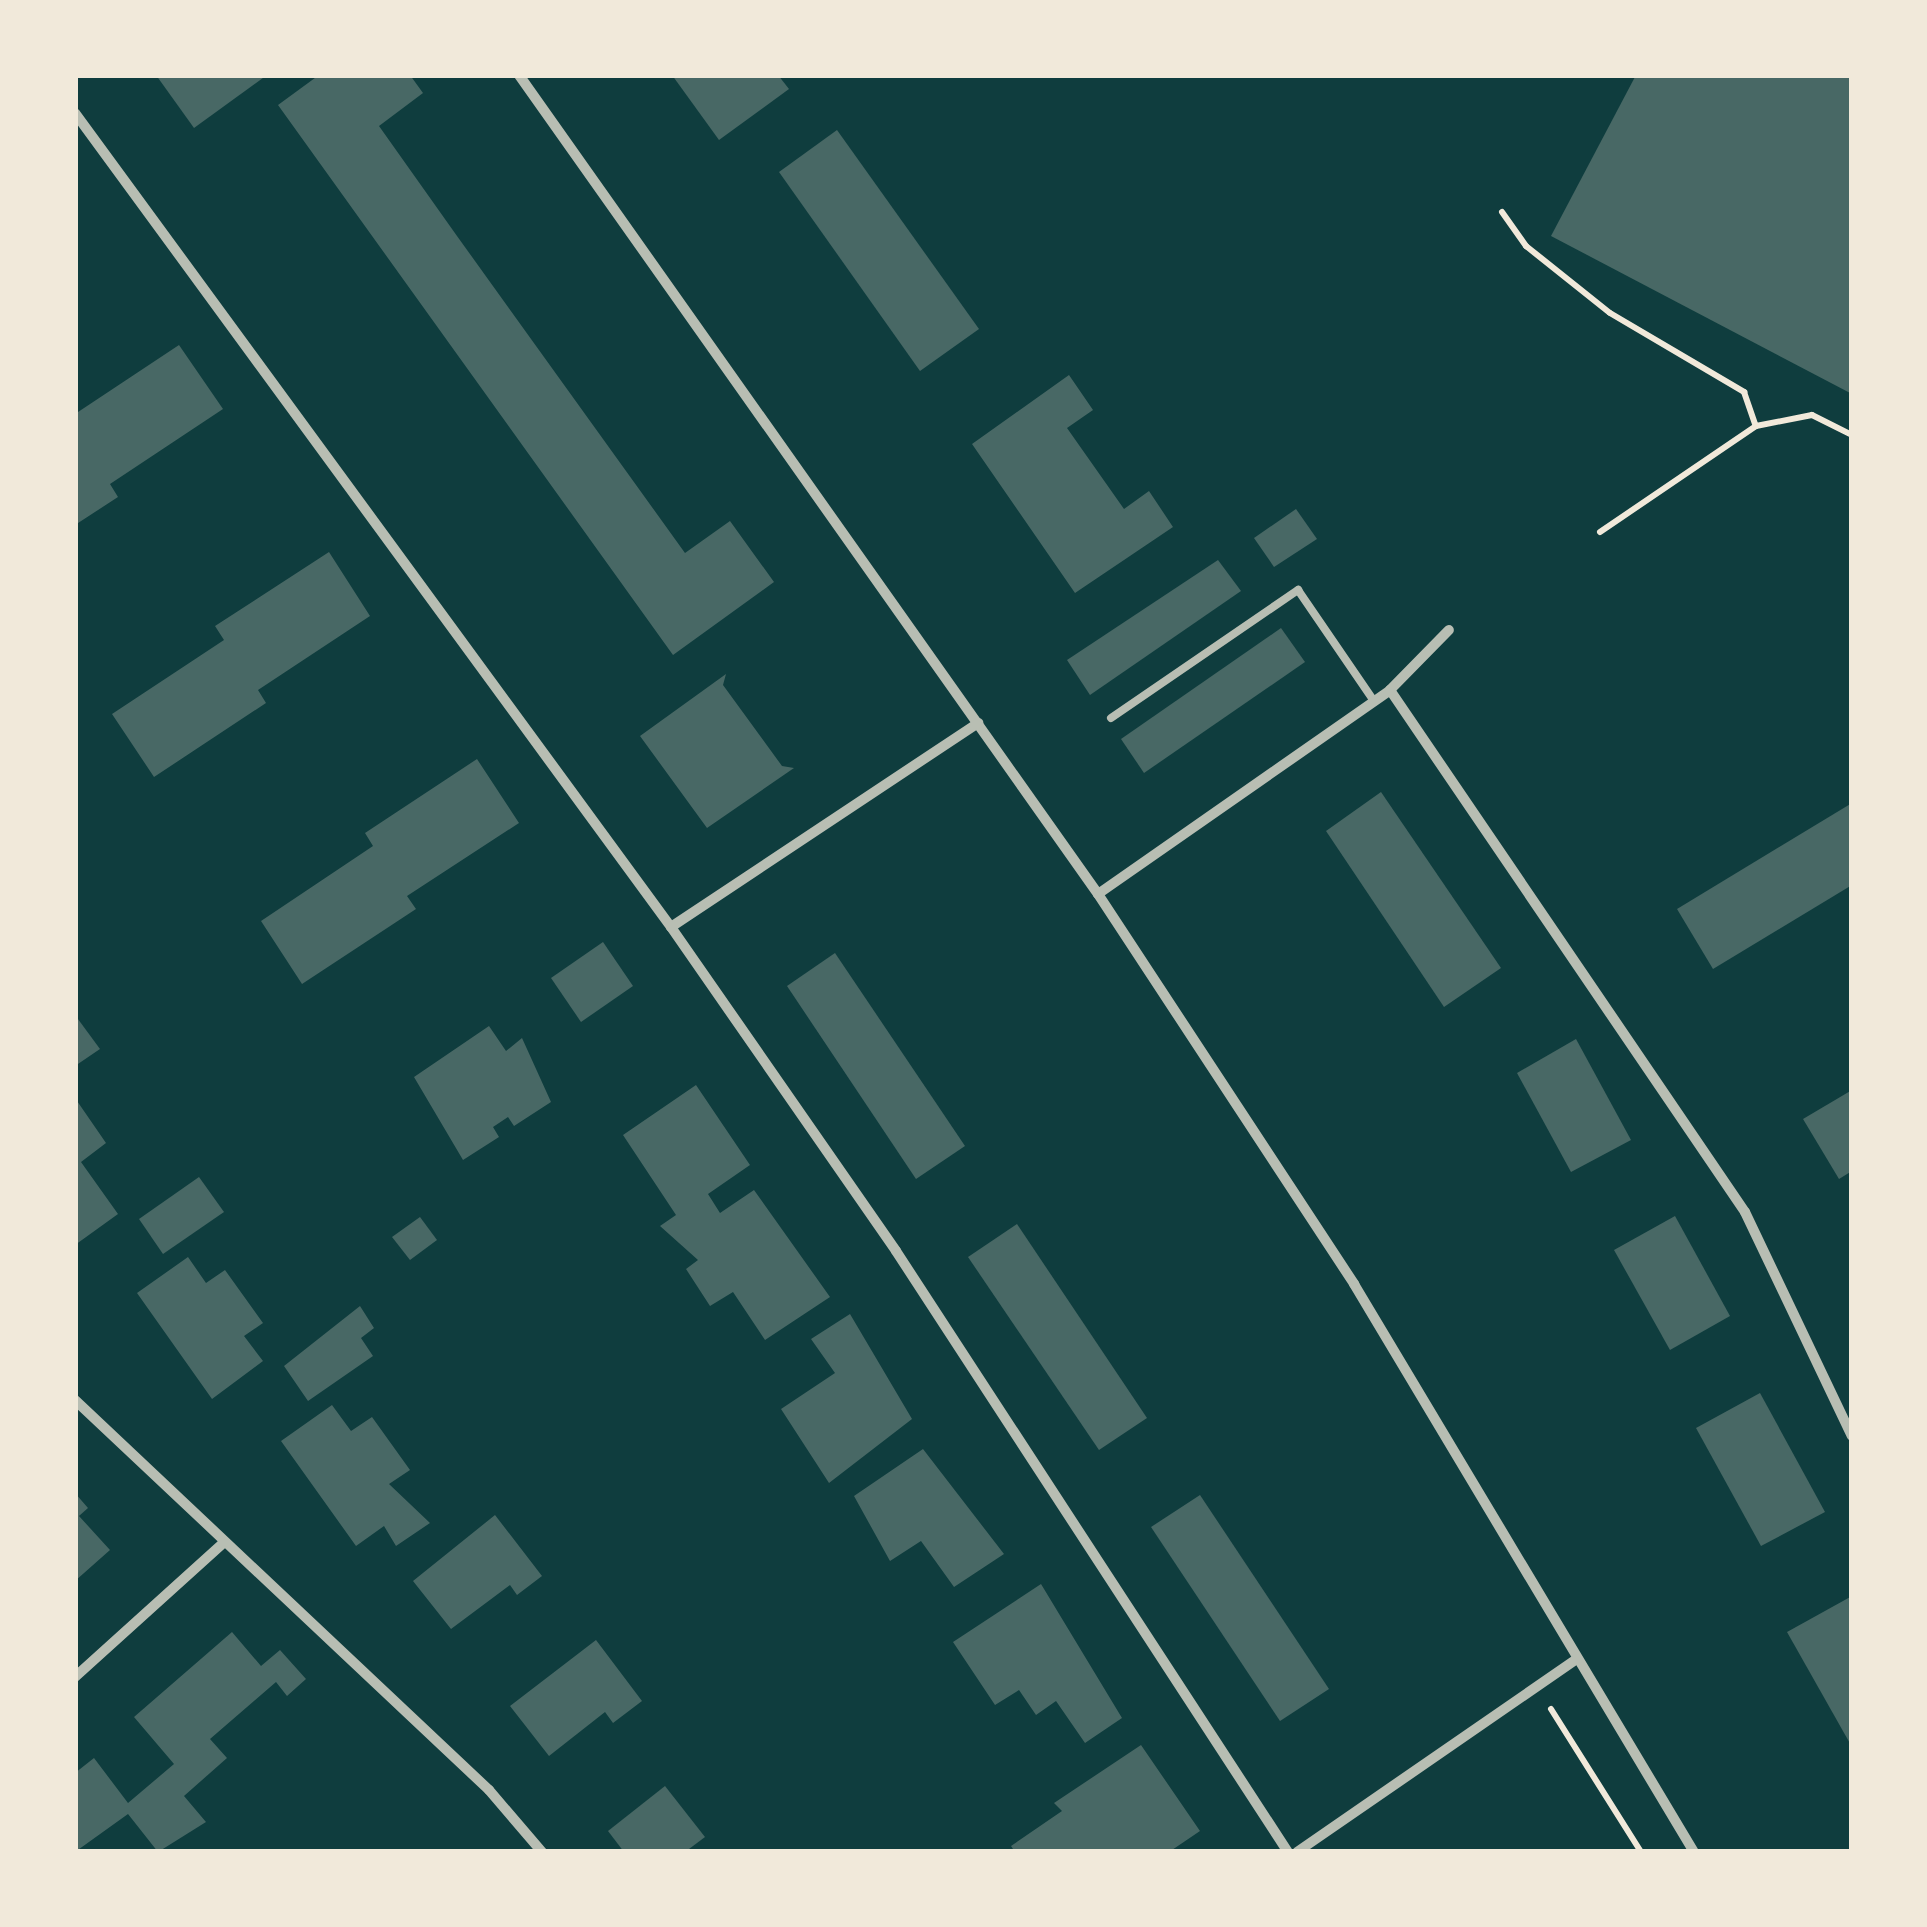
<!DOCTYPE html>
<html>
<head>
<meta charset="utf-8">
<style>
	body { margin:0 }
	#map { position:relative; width:1927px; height:1927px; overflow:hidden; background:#0f3d3e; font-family:"DejaVu Sans",sans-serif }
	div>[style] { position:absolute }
	.building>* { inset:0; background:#486865 }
	.path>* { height:6px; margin:-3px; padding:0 3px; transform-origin:3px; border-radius:3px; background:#f1e9da }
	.service>* { height:8px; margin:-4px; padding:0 4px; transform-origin:4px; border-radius:4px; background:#b8beb3 }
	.minor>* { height:10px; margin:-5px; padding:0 5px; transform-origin:5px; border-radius:5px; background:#b8beb3 }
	span { translate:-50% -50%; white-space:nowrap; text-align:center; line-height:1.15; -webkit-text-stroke:9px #f1e9da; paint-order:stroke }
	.frame { position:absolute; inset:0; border:78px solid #f1e9da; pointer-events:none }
</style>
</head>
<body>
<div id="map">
	<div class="building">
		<i style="clip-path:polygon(156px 75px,267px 75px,194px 128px)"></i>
		<i style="clip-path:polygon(319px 75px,410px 75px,423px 93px,379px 126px,457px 236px,685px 553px,730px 521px,774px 582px,673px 655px,278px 105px)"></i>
		<i style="clip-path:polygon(672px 75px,778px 75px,789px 89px,719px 140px)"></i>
		<i style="clip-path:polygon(1636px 75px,1852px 75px,1852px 394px,1551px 236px)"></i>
		<i style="clip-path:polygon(837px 130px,979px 329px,920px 371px,779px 172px)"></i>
		<i style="clip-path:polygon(179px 345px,223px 409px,110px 484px,118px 497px,75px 525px,75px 414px)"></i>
		<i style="clip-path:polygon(1069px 375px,1093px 410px,1067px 428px,1124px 509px,1149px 491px,1173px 527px,1075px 593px,972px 444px)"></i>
		<i style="clip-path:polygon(1296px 509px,1317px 539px,1274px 567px,1254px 538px)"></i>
		<i style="clip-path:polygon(329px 552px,370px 616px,258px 690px,266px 703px,154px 777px,112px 714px,224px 640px,215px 626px)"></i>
		<i style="clip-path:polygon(1218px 560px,1241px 591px,1090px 695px,1067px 660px)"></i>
		<i style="clip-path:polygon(1281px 628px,1305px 662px,1144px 773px,1121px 739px)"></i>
		<i style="clip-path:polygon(726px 674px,723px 685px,782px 766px,794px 768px,707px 828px,640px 736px)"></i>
		<i style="clip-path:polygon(477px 759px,519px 823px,407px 896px,416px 909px,302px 984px,261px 921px,373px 846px,365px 833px)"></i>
		<i style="clip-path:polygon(1381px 792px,1501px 968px,1444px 1007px,1326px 831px)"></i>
		<i style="clip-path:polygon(1852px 803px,1852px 885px,1713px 969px,1677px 909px)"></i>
		<i style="clip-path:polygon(603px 942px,633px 986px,581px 1022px,551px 978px)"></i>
		<i style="clip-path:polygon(835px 953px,965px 1146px,916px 1179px,787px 986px)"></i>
		<i style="clip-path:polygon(75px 1015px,100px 1049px,75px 1066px)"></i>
		<i style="clip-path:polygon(489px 1026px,506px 1051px,522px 1038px,551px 1102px,514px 1126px,508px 1117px,493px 1127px,499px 1137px,463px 1160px,414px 1077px)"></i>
		<i style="clip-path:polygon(1576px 1039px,1631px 1140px,1571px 1172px,1517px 1073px)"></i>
		<i style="clip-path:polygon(696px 1085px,750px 1165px,708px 1194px,720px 1213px,754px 1190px,830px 1297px,765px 1340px,733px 1292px,710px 1306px,686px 1269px,698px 1260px,660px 1226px,676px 1215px,623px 1135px)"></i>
		<i style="clip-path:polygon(1852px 1090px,1852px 1171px,1839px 1179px,1803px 1119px)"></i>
		<i style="clip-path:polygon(75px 1098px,106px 1143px,81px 1162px,118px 1214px,75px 1245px)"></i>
		<i style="clip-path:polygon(199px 1177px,224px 1212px,163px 1254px,139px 1219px)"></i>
		<i style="clip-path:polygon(1675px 1216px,1730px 1316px,1670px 1350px,1614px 1250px)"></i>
		<i style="clip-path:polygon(420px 1217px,437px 1240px,410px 1260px,392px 1237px)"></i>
		<i style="clip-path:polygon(1017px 1224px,1147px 1418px,1099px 1450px,968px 1257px)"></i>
		<i style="clip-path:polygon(188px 1257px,206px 1283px,225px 1270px,263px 1323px,244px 1336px,263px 1361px,212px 1399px,137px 1293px)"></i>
		<i style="clip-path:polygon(360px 1306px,374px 1328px,361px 1338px,373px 1356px,308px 1401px,284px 1366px)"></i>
		<i style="clip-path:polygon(850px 1314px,912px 1419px,829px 1483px,781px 1409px,835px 1373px,811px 1339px)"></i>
		<i style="clip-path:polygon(1760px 1393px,1825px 1512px,1761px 1546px,1696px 1428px)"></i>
		<i style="clip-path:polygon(332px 1405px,351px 1431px,372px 1417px,410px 1470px,389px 1484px,430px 1523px,396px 1546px,384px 1526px,356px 1546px,281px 1441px)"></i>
		<i style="clip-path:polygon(923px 1449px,1004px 1554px,954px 1587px,921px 1541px,890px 1561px,854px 1496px)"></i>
		<i style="clip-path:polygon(75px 1493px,88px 1508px,79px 1516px,110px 1550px,75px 1581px)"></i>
		<i style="clip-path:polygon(1200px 1495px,1329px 1689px,1280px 1721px,1151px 1527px)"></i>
		<i style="clip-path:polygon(495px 1515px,542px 1576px,517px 1595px,510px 1585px,451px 1629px,413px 1581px)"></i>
		<i style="clip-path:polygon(1041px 1584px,1122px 1718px,1085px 1743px,1056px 1701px,1036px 1715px,1019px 1690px,995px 1705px,953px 1642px)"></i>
		<i style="clip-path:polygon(1852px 1596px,1852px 1747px,1787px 1632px)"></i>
		<i style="clip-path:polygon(232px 1632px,261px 1666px,280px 1650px,306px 1679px,287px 1696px,276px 1682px,210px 1739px,227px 1758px,184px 1796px,206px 1822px,158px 1852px,128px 1814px,75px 1852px,75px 1773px,94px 1758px,128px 1803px,174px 1764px,134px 1717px)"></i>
		<i style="clip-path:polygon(596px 1640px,642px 1701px,613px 1723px,605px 1712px,549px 1756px,510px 1706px)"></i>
		<i style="clip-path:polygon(1141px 1745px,1200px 1831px,1169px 1852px,1015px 1852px,1011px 1846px,1062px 1811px,1054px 1803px)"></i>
		<i style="clip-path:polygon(665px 1786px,705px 1837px,685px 1852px,624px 1852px,608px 1831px)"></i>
	</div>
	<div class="path">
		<i style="left:1502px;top:212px;width:42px;rotate:54.8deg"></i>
		<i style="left:1526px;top:246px;width:107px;rotate:38.6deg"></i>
		<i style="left:1610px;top:313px;width:156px;rotate:30.5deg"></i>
		<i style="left:1744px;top:392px;width:36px;rotate:71deg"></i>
		<i style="left:1756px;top:426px;width:57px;rotate:-11.1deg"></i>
		<i style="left:1812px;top:415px;width:45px;rotate:26.6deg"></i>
		<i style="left:1600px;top:532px;width:189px;rotate:-34.2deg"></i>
		<i style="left:1551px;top:1709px;width:169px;rotate:57.8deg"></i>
	</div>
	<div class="service">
		<i style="left:1111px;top:718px;width:227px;rotate:-34.4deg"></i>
		<i style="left:1298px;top:590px;width:135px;rotate:55.6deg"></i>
	</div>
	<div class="minor">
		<i style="left:519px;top:75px;width:1003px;rotate:54.74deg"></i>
		<i style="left:1098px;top:894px;width:467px;rotate:56.7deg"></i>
		<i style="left:1354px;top:1284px;width:662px;rotate:59.1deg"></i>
		<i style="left:75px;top:113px;width:1009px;rotate:53.79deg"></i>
		<i style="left:671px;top:927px;width:394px;rotate:55.2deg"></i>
		<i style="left:896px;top:1251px;width:718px;rotate:56.89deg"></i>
		<i style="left:1390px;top:690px;width:631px;rotate:55.78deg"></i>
		<i style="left:1745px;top:1212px;width:248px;rotate:64.5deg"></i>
		<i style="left:1098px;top:894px;width:356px;rotate:-34.9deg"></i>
		<i style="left:1390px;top:690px;width:84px;rotate:-45.5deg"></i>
		<i style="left:671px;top:927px;width:369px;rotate:-33.6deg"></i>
		<i style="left:75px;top:1400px;width:569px;rotate:43.29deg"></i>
		<i style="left:489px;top:1790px;width:82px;rotate:49.5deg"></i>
		<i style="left:75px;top:1677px;width:198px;rotate:-42.1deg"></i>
		<i style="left:1297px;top:1852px;width:340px;rotate:-34.6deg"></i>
	</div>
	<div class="frame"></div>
</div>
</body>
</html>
